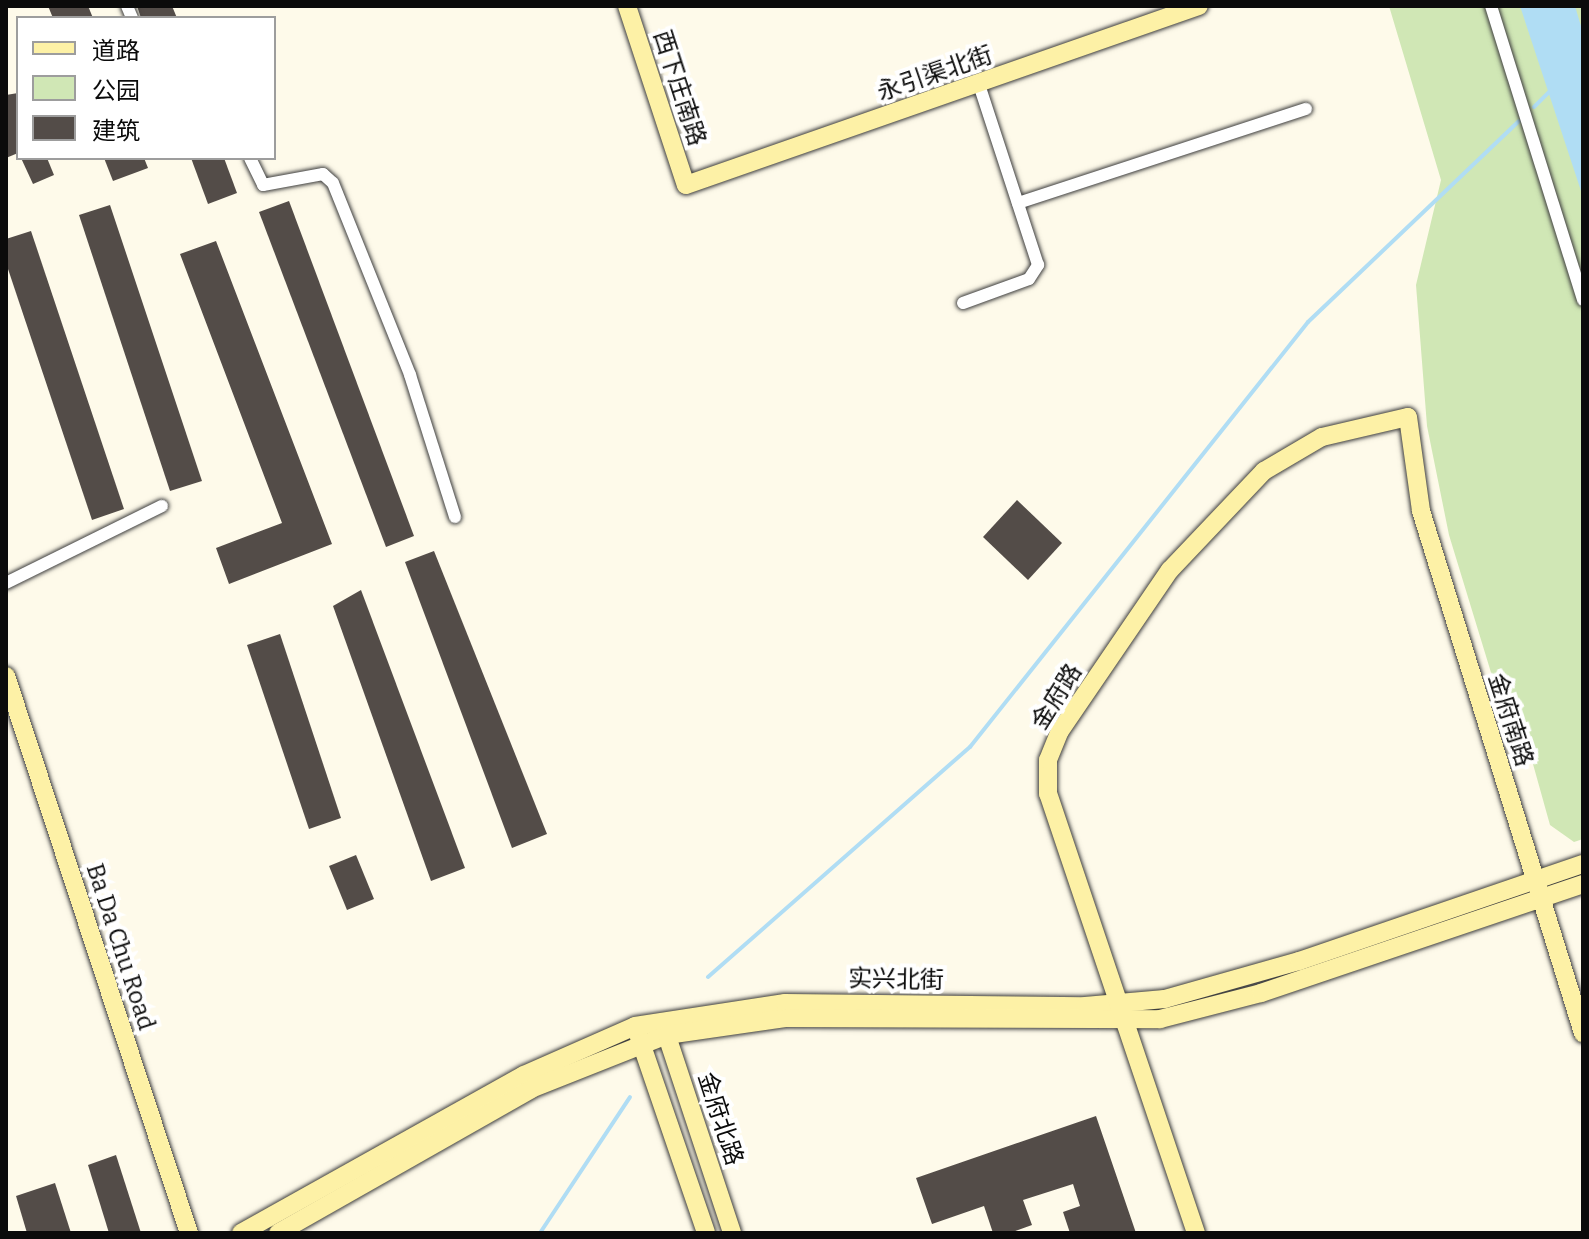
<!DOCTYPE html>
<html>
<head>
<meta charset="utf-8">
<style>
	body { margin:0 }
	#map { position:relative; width:1589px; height:1239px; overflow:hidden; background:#fefaea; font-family:Bitter,"Noto Sans SC",serif }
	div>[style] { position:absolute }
	.green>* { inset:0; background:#d0e7b5 }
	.water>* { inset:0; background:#b0ddf4 }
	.stream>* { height:4px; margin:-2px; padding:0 2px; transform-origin:2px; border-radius:2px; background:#b0ddf4 }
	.building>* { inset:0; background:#534c48 }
	.roads { filter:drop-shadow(0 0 2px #3e3e3e) drop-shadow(0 0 2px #3e3e3e) }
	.street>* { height:12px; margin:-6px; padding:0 6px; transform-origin:6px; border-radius:6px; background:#fff }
	.secondary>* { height:18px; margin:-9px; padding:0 9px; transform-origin:9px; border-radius:9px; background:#fdf1a6 }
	span { translate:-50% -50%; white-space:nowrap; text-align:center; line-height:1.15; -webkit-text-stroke:8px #fff; paint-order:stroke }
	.street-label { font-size:24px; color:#0b0b0b }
	.frame { position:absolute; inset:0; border:8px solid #0b0b0b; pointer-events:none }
	.legend { position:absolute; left:16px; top:16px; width:260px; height:144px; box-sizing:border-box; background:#fff; border:2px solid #9d9d9d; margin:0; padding:10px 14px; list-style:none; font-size:24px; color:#0b0b0b }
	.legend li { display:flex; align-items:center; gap:16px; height:40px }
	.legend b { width:40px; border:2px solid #9d9d9d }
</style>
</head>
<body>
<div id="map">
	<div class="green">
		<i style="clip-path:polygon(1389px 6px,1583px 6px,1583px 839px,1574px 842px,1550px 825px,1526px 739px,1500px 702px,1449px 535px,1427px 426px,1416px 285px,1441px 180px)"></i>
	</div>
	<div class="water">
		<i style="clip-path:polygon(1520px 6px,1575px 6px,1583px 33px,1583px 197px)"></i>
	</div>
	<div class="stream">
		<i style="left:1534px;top:107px;width:25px;rotate:-45deg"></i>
		<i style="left:708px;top:977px;width:349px;rotate:-41.3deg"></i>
		<i style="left:970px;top:747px;width:543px;rotate:-51.5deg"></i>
		<i style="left:1308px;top:322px;width:291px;rotate:-43.6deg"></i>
		<i style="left:540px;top:1233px;width:163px;rotate:-56.5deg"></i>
	</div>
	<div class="building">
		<i style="clip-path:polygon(48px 6px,88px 6px,93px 18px,53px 18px)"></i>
		<i style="clip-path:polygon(137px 6px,172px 6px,177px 18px,141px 18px)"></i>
		<i style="clip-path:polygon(18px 93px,18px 153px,6px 158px,6px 95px)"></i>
		<i style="clip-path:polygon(21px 158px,47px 158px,54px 175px,33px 184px)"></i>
		<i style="clip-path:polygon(104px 158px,144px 158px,148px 168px,113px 181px)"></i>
		<i style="clip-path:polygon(191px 158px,224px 158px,237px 193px,208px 204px)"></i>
		<i style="clip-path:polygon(289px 201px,414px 536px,386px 547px,259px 212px)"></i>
		<i style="clip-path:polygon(110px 205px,202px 481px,170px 491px,79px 215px)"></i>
		<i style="clip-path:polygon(31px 231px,124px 509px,92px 520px,6px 263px,6px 239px)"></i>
		<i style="clip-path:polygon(216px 241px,332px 544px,229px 584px,216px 548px,282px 523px,180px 254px)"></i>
		<i style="clip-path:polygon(1017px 500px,1062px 543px,1028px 580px,983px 537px)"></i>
		<i style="clip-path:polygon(434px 551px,547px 834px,512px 848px,405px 562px)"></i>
		<i style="clip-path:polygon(361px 590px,465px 868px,431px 881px,333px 606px)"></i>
		<i style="clip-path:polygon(280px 634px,341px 818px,309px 829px,247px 645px)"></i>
		<i style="clip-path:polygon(356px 855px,374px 899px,347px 910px,329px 866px)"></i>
		<i style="clip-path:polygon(1096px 1116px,1136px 1233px,1070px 1233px,1063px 1212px,1080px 1206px,1073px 1184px,1023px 1200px,1032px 1225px,1010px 1233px,993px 1233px,984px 1206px,932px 1224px,916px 1178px)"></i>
		<i style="clip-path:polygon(116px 1155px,141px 1233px,109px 1233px,88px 1165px)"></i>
		<i style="clip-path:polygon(55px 1183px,71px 1233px,27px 1233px,16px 1196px)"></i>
	</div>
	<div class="roads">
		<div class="street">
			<i style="left:127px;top:6px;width:13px;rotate:67deg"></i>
			<i style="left:1491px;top:6px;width:308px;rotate:72.6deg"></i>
			<i style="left:250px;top:158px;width:30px;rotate:64deg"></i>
			<i style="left:263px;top:185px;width:61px;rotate:-10.4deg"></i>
			<i style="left:323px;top:174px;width:13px;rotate:42deg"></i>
			<i style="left:333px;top:183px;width:207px;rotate:68.1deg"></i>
			<i style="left:410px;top:375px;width:149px;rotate:72.4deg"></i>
			<i style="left:1018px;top:203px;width:303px;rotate:-18.1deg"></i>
			<i style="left:963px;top:303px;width:70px;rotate:-20deg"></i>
			<i style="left:1029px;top:279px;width:17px;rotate:-57deg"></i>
			<i style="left:1038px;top:265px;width:189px;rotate:-108.1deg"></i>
			<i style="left:6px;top:583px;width:174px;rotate:-26.3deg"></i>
		</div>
		<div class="secondary">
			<i style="left:627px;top:6px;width:188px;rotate:71.8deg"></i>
			<i style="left:686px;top:185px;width:543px;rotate:-19.24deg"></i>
			<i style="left:6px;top:676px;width:586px;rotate:71.81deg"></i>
			<i style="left:664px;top:1027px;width:217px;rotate:71.7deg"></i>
			<i style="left:637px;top:1031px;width:213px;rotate:71.1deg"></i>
			<i style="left:241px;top:1233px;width:324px;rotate:-29.2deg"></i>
			<i style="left:524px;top:1075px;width:121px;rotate:-23.8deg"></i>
			<i style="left:635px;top:1026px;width:152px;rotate:-8.7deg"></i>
			<i style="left:785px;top:1003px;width:300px;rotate:0.6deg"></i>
			<i style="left:1085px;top:1006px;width:80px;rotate:-5deg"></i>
			<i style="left:1165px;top:999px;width:139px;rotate:-15.8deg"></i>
			<i style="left:1299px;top:961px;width:300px;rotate:-18.9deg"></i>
			<i style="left:278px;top:1233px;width:291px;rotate:-29.6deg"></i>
			<i style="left:531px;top:1089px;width:146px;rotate:-21.7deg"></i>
			<i style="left:667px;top:1035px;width:121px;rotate:-8.1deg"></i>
			<i style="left:787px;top:1018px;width:373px;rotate:0.2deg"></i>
			<i style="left:1160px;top:1019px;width:104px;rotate:-14.4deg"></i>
			<i style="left:1261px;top:993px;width:340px;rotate:-18.7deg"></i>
			<i style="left:1196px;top:1233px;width:463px;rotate:-108.6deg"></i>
			<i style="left:1048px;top:794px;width:34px;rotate:-90deg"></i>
			<i style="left:1048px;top:760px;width:31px;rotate:-68deg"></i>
			<i style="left:1060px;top:731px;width:195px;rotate:-55.7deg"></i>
			<i style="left:1170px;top:570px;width:137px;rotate:-46.5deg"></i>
			<i style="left:1264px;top:471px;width:67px;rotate:-30.4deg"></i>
			<i style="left:1322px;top:437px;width:88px;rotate:-13.1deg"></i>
			<i style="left:1408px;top:417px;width:95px;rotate:82.1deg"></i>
			<i style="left:1421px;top:511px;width:547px;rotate:72.76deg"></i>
		</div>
	</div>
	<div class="street-label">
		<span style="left:935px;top:74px;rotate:-19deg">永引渠北街</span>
		<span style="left:679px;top:88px;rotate:72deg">西下庄南路</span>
		<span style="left:1057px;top:697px;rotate:-58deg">金府路</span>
		<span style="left:1510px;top:720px;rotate:72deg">金府南路</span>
		<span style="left:120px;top:947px;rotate:72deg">Ba Da Chu Road</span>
		<span style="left:896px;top:980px;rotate:1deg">实兴北街</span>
		<span style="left:720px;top:1119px;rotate:72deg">金府北路</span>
	</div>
	<div class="frame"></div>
	<ul class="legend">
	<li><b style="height:10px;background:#fdf1a6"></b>道路</li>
	<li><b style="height:22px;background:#d0e7b5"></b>公园</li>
	<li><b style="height:22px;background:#534c48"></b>建筑</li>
	</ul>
</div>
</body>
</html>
